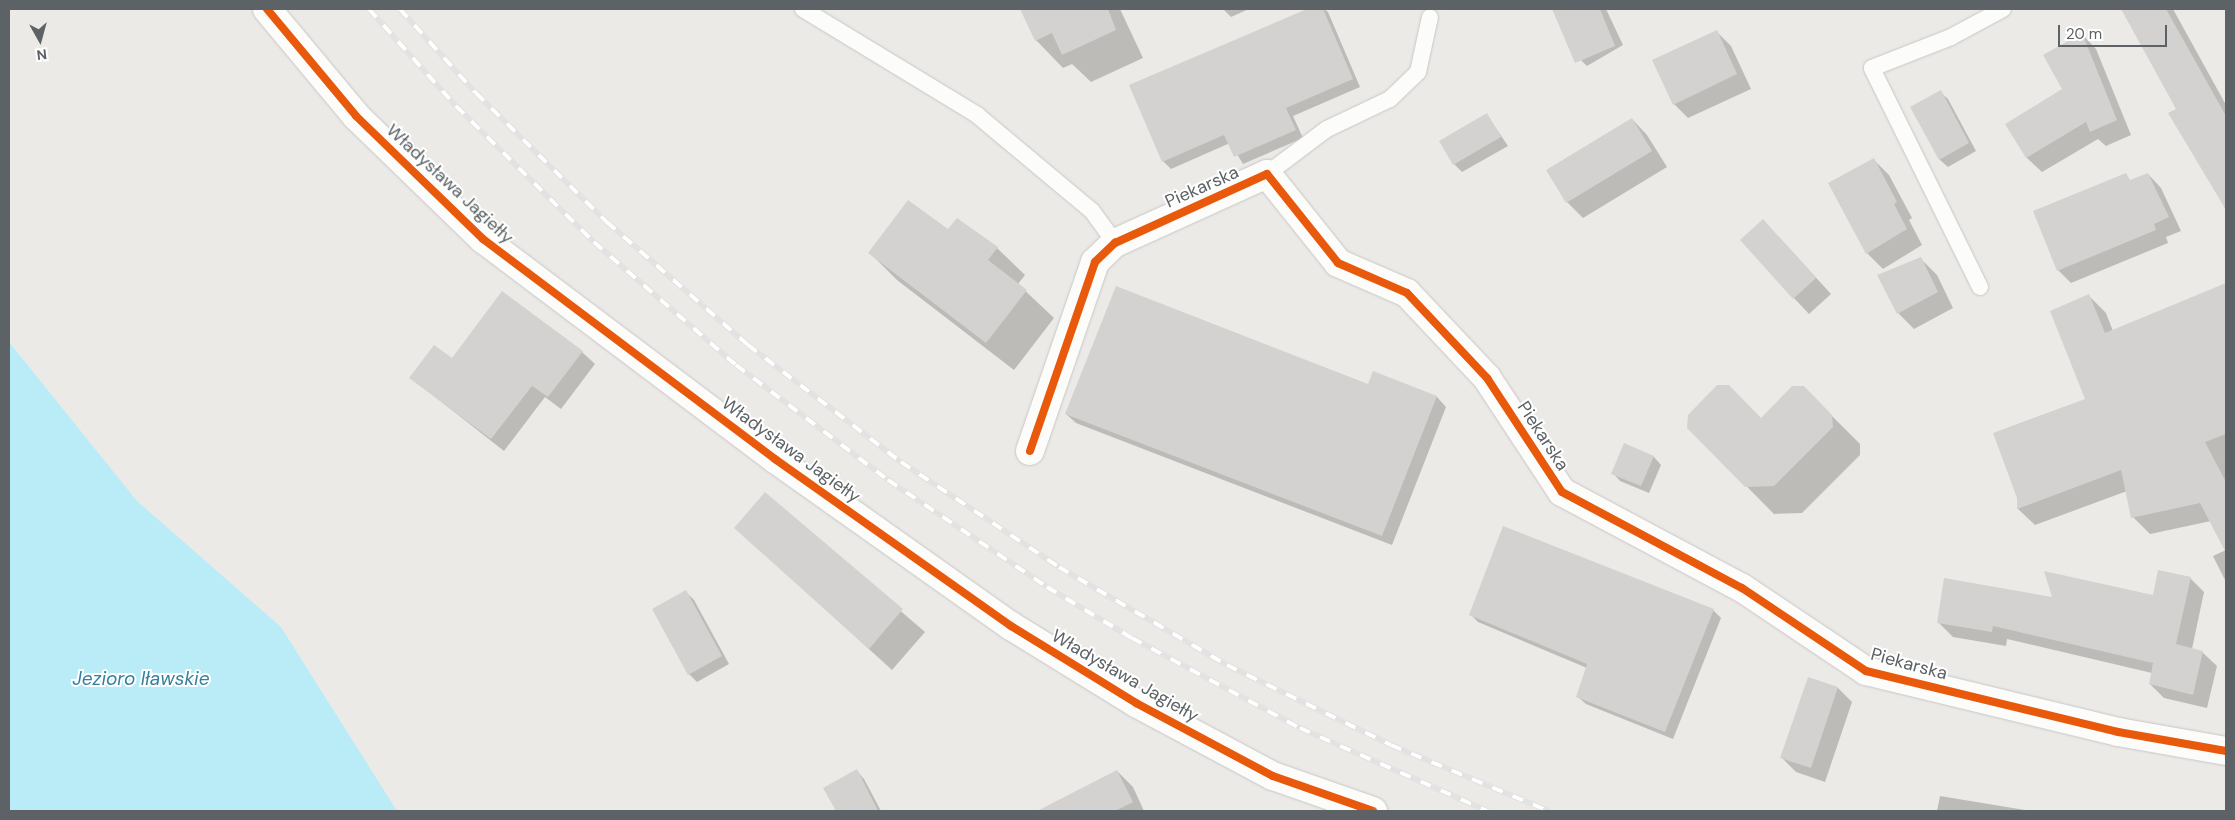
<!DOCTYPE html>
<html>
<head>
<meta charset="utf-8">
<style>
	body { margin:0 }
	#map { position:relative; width:2235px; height:820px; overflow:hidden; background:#eceae7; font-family:"DM Sans",sans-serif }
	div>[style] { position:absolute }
	.water>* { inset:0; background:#baecf8 }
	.shadow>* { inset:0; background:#0003 }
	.building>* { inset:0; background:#d4d2d1 }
	.roads { filter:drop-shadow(0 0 1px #c7c7c7) drop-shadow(0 0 1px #c7c7c7) }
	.service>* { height:16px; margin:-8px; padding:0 8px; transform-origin:8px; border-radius:8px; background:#fcfcfb }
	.minor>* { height:28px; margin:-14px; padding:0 14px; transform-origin:14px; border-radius:14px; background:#fcfcfb }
	.rail>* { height:5.5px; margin-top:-2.75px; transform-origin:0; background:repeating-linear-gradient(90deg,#fff 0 11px,#e3e2e2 0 22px); box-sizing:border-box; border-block:1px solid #e3e2e2 }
	.cycleway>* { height:8px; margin:-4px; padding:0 4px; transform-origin:4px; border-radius:4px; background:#e8590c }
	span { translate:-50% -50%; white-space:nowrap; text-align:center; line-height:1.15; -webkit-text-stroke:4px #fff; paint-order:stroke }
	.street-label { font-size:18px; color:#5c6265 }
	.water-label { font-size:19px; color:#357f9a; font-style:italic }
	.frame { position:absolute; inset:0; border:10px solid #5c6265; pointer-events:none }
	.north { position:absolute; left:15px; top:15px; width:50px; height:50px; -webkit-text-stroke:4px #fff; paint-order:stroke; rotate:173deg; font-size:14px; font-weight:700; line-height:20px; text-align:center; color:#5c6265 }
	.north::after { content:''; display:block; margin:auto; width:18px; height:22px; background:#5c6265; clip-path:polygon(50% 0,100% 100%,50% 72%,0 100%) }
	.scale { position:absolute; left:2058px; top:25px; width:109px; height:22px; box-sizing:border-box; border:2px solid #5c6265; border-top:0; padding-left:6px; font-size:15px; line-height:18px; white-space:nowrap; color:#5c6265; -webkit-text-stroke:4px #fff; paint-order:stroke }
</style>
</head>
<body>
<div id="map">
	<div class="water">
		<i style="clip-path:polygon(9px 342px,137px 501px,281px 627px,397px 811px,9px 811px)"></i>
	</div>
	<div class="shadow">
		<i style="clip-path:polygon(1021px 9px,1120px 9px,1143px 58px,1091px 82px,1072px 64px,1063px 68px,1036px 40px)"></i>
		<i style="clip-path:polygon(1223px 9px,1249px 9px,1231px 17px)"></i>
		<i style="clip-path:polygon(1310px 9px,1324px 9px,1328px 12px,1360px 87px,1293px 116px,1303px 138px,1243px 164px,1230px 143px,1171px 169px,1163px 161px,1130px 85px)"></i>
		<i style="clip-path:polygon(1563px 9px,1606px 9px,1623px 45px,1587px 66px,1571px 51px,1555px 12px)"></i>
		<i style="clip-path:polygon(2123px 9px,2173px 9px,2226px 105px,2226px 208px,2170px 114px,2178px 109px)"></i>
		<i style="clip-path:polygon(1716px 31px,1731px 46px,1751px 89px,1688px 118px,1674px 104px)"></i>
		<i style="clip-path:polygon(2082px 34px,2096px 49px,2131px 135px,2106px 146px,2098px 139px,2042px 172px,2027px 158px,2007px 124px,2064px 90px)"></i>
		<i style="clip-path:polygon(1940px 92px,1948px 99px,1976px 151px,1948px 167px,1940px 160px)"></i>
		<i style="clip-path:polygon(1487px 115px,1508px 146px,1462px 172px,1454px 164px)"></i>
		<i style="clip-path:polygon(1632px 119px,1647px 135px,1667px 167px,1583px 218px,1567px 202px)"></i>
		<i style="clip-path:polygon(1874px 160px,1889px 175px,1912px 218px,1909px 220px,1922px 245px,1883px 269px,1867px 253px)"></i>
		<i style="clip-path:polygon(2148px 174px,2161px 188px,2181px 231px,2166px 237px,2168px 243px,2071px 283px,2058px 270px,2125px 175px,2131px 181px)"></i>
		<i style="clip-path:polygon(948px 231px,997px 248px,1025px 275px,1018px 284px,1054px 318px,1014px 370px,897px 280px,870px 253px)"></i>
		<i style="clip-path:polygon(1778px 236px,1831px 294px,1809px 314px,1794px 298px)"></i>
		<i style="clip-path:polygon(1921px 259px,1937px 275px,1953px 308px,1914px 329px,1898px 313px)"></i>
		<i style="clip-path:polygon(2226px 284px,2226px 582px,2213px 556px,2226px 550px,2211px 521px,2150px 534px,2133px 517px,2127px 491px,2035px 525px,2018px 509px,2018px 498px,2087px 399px,2089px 296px,2106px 313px,2113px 331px)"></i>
		<i style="clip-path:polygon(582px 352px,595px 364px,561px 409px,545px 397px,504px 451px,411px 378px,452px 360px)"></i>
		<i style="clip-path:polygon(1373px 372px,1437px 397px,1446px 407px,1392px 545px,1076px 423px,1066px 414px,1369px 385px)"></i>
		<i style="clip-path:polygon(1832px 416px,1860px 444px,1860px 455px,1802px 513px,1774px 514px,1688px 427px)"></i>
		<i style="clip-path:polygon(1624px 445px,1654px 457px,1661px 465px,1649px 493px,1620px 481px,1613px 473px)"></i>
		<i style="clip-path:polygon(765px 494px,925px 632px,892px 670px,736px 528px)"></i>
		<i style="clip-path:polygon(2190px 578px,2204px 592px,2192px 649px,2202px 652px,2217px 666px,2207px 708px,2164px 698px,2150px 684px,2152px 673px,2007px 639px,2006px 646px,1953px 637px,1938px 622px,2054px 599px,2154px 597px)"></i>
		<i style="clip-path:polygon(686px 592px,694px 600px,729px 664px,697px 682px,689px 674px)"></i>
		<i style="clip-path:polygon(1713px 610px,1721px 618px,1673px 739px,1586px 704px,1578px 697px,1587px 668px,1478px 622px,1470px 614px)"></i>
		<i style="clip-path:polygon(1809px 679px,1838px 688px,1852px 702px,1825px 782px,1796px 772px,1782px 758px)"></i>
		<i style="clip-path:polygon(857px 771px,864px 779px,881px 811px,837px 811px,825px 788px)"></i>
		<i style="clip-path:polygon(1117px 771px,1133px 787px,1144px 811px,1039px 811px)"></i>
		<i style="clip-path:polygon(1940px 796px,2031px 811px,1937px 811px)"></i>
	</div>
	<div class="building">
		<i style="clip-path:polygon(1020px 9px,1108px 9px,1116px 30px,1062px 55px,1052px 33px,1035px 41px)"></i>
		<i style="clip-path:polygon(1307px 9px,1323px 9px,1353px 79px,1286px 108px,1296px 130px,1234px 157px,1224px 135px,1162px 162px,1129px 85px)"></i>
		<i style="clip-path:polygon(1552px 9px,1600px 9px,1615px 46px,1575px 63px)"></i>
		<i style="clip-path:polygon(2121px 9px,2166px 9px,2226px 116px,2226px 210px,2168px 113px,2176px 109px)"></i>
		<i style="clip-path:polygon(1717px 30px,1737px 74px,1673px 105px,1652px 60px)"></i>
		<i style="clip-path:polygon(2082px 33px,2117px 120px,2090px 132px,2086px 122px,2026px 158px,2005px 124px,2062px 89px,2043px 55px)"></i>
		<i style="clip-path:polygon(1941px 90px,1969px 143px,1939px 160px,1910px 107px)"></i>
		<i style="clip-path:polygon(1487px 113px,1501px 137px,1453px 165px,1439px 141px)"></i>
		<i style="clip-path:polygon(1632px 118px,1652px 151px,1566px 203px,1546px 170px)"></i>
		<i style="clip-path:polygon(1874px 158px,1897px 202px,1894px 204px,1907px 229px,1866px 254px,1828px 183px)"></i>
		<i style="clip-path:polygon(2126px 173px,2130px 180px,2148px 173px,2169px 217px,2154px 224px,2156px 230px,2057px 271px,2033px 211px)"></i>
		<i style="clip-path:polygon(908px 200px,948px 229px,957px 218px,998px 247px,988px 260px,1027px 290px,986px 343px,868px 253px)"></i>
		<i style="clip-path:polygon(1763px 219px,1816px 278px,1793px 299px,1740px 240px)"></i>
		<i style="clip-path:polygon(1921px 257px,1938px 292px,1897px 314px,1877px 275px)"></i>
		<i style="clip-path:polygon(2226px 283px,2226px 434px,2205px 442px,2226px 482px,2226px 553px,2200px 503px,2131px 518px,2121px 470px,2017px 509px,2017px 498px,1993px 433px,2085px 399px,2050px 311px,2089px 294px,2105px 333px)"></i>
		<i style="clip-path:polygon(1116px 286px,1368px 384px,1373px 371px,1437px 396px,1382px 536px,1065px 414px)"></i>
		<i style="clip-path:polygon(502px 291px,583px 351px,548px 397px,532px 386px,491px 439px,409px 378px,434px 345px,452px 358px)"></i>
		<i style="clip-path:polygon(1717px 385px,1729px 385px,1761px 418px,1792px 386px,1804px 386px,1832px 415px,1833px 427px,1774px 486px,1745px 487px,1687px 428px,1688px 415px)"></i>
		<i style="clip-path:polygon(1624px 443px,1654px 456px,1641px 486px,1611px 474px)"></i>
		<i style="clip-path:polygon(765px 492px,903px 609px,869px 649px,734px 528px)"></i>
		<i style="clip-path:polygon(1503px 526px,1714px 609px,1665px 732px,1576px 697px,1587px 664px,1469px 615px)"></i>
		<i style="clip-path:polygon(2158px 570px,2191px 577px,2176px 644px,2203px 651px,2193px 695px,2149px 684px,2153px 663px,1993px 626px,1992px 632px,1937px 623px,1944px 578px,2052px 597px,2044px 571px,2153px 595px)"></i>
		<i style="clip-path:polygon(686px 590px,722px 656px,688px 675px,652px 609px)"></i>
		<i style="clip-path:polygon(1808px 677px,1838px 687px,1811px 768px,1780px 758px)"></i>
		<i style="clip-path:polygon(857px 769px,878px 811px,836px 811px,823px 788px)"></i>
		<i style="clip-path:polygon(1117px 770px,1133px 802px,1115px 811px,1037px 811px)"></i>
	</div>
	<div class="roads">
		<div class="service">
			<i style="left:803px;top:9px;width:204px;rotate:31.3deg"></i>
			<i style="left:977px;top:115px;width:150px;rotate:39.9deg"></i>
			<i style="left:1092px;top:211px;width:39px;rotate:54deg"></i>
			<i style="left:1267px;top:174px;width:75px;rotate:-36.9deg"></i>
			<i style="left:1327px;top:129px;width:70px;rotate:-25.5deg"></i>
			<i style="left:1390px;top:99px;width:39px;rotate:-44deg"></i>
			<i style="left:1418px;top:72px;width:56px;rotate:-77.7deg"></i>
			<i style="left:1980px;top:287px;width:244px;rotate:-116.3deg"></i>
			<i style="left:1872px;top:68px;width:85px;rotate:-21.4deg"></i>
			<i style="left:1951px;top:37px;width:59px;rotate:-28.3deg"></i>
		</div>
		<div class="minor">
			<i style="left:267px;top:9px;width:139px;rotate:50.2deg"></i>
			<i style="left:356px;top:116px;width:177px;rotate:44.1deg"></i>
			<i style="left:483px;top:239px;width:366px;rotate:37deg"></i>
			<i style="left:775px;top:459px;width:289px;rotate:35.3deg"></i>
			<i style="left:1011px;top:626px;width:147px;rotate:31.6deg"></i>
			<i style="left:1136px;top:703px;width:155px;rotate:28.1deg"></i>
			<i style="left:1273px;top:776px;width:106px;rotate:19.3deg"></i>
			<i style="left:1030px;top:451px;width:200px;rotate:-71deg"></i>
			<i style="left:1095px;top:262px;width:28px;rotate:-44deg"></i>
			<i style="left:1115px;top:243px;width:167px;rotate:-24.4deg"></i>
			<i style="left:1267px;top:174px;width:114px;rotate:51.4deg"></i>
			<i style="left:1338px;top:263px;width:75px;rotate:23.5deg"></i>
			<i style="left:1407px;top:293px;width:117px;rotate:46.7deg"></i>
			<i style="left:1487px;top:378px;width:136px;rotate:56.7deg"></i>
			<i style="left:1562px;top:492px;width:204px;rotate:28.1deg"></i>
			<i style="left:1742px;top:588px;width:149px;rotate:33.8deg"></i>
			<i style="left:1866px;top:671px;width:259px;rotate:13.6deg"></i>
			<i style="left:2118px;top:732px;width:110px;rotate:10deg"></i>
		</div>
	</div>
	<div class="rail">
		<i style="left:369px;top:9px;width:130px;rotate:48.1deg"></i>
		<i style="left:456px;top:106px;width:194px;rotate:44.6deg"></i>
		<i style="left:594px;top:242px;width:188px;rotate:40.9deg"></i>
		<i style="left:736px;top:365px;width:191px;rotate:37.1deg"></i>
		<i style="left:888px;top:480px;width:192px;rotate:33.9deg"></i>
		<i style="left:1047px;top:587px;width:99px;rotate:31deg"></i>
		<i style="left:1132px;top:638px;width:191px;rotate:28.2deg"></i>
		<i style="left:1300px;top:728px;width:205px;rotate:23.9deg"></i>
		<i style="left:400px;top:9px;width:113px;rotate:47.9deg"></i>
		<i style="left:476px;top:93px;width:184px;rotate:44.6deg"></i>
		<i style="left:607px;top:222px;width:187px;rotate:41.1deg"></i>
		<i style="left:748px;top:345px;width:193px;rotate:37.4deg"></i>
		<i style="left:901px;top:462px;width:190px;rotate:33.6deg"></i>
		<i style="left:1059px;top:567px;width:194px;rotate:30.3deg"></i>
		<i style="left:1227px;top:665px;width:182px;rotate:26deg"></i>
		<i style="left:1391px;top:745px;width:171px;rotate:22.7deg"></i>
	</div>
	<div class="cycleway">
		<i style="left:267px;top:9px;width:139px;rotate:50.2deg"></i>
		<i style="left:356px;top:116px;width:177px;rotate:44.1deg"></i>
		<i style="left:483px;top:239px;width:366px;rotate:37deg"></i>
		<i style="left:775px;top:459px;width:289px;rotate:35.3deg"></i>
		<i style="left:1011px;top:626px;width:147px;rotate:31.6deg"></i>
		<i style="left:1136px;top:703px;width:155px;rotate:28.1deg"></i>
		<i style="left:1273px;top:776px;width:106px;rotate:19.3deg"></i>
		<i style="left:1030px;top:451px;width:200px;rotate:-71deg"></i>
		<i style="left:1095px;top:262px;width:28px;rotate:-44deg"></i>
		<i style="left:1115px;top:243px;width:167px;rotate:-24.4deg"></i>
		<i style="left:1267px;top:174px;width:114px;rotate:51.4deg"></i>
		<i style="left:1338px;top:263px;width:75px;rotate:23.5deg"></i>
		<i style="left:1407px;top:293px;width:117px;rotate:46.7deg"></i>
		<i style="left:1487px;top:378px;width:136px;rotate:56.7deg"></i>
		<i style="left:1562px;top:492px;width:204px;rotate:28.1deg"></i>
		<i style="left:1742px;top:588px;width:149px;rotate:33.8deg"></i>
		<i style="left:1866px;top:671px;width:259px;rotate:13.6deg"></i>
		<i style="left:2118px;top:732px;width:110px;rotate:10deg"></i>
	</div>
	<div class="street-label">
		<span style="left:450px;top:184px;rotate:43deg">Władysława Jagiełły</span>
		<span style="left:1202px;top:187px;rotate:-24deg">Piekarska</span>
		<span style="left:1543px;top:436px;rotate:57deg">Piekarska</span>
		<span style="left:791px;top:450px;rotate:36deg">Władysława Jagiełły</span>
		<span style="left:1909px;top:664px;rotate:15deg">Piekarska</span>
		<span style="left:1125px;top:676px;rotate:30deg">Władysława Jagiełły</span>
	</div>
	<div class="water-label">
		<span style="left:141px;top:679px">Jezioro Iławskie</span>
	</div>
	<div class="frame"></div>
	<div class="north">N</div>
	<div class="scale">20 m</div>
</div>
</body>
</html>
